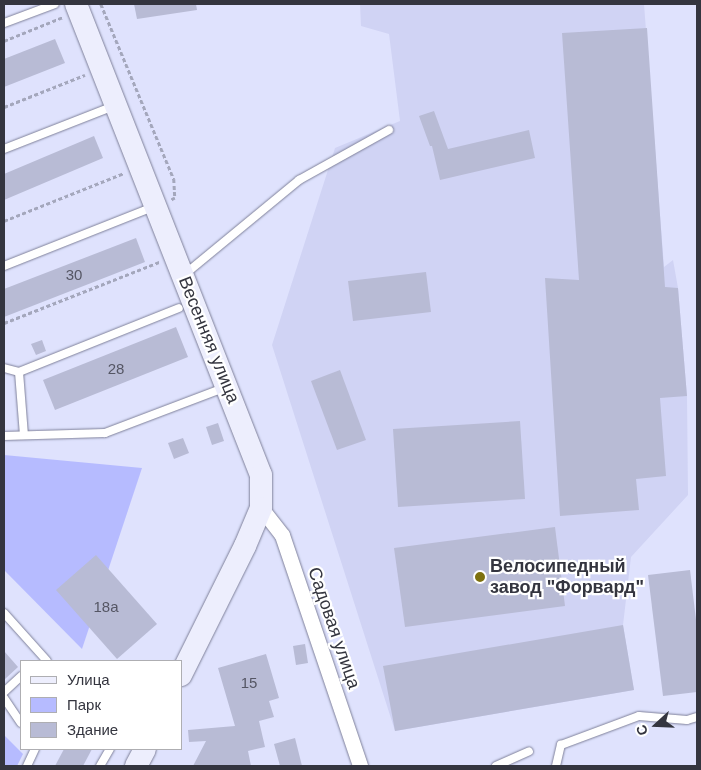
<!DOCTYPE html>
<html>
<head>
<meta charset="utf-8">
<style>
	body { margin:0 }
	#map { position:relative; width:701px; height:770px; overflow:hidden; background:#dfe2fd; font-family:Arial,sans-serif }
	div>[style] { position:absolute }
	.built>* { inset:0; background:#d0d3f4 }
	.green>* { inset:0; background:#b6bbff }
	.building>* { inset:0; background:#b8bbd5 }
	.path>* { height:2.5px; margin-top:-1.25px; transform-origin:0; background:repeating-linear-gradient(90deg,#a4a7bc 0 4px,transparent 0 6.5px) }
	.roads { filter:drop-shadow(0 0 1px #7f819a) drop-shadow(0 0 1px #7f819a) }
	.lane>* { height:8px; margin:-4px; padding:0 4px; transform-origin:4px; border-radius:4px; background:#fff }
	.street>* { height:15px; margin:-7.5px; padding:0 7.5px; transform-origin:7.5px; border-radius:7.5px; background:#fff }
	.secondary>* { height:22px; margin:-11px; padding:0 11px; transform-origin:11px; border-radius:11px; background:#edeefd }
	.dots>* { width:14px; height:14px; translate:-50% -50%; box-sizing:border-box; border:2px solid #fff; border-radius:50% }
	span { translate:-50% -50%; white-space:nowrap; text-align:center; line-height:1.15; -webkit-text-stroke:4.5px #fff; paint-order:stroke }
	.number-label { font-size:15px; color:#555664 }
	.number-label span { -webkit-text-stroke-width:0 }
	.street-label { font-size:18px; color:#34353f }
	.poi-label { font-size:18px; color:#34353f; font-weight:700 }
	.left { translate:0 -50%; text-align:left }
	.frame { position:absolute; inset:0; border:5px solid #34353f; pointer-events:none }
	.legend { position:absolute; left:20px; top:660px; width:162px; height:90px; box-sizing:border-box; background:#fff; border:1px solid #aeaeb2; margin:0; padding:6px 9px; list-style:none; font-size:15px; color:#34353f }
	.legend li { display:flex; align-items:center; gap:10px; height:25px }
	.legend b { width:25px; border:1px solid #aeaeb2 }
	.north { position:absolute; left:631px; top:700px; width:50px; height:50px; -webkit-text-stroke:4px #fff; paint-order:stroke; rotate:250deg; font-size:14px; font-weight:700; line-height:20px; text-align:center; color:#34353f }
	.north::after { content:''; display:block; margin:auto; width:18px; height:22px; background:#34353f; clip-path:polygon(50% 0,100% 100%,50% 72%,0 100%) }
</style>
</head>
<body>
<div id="map">
	<div class="built">
		<i style="clip-path:polygon(360px 4px,644px 4px,664px 267px,673px 260px,678px 288px,687px 396px,688px 495px,631px 557px,623px 625px,634px 690px,395px 731px,272px 345px,335px 148px,400px 121px,389px 34px,361px 26px)"></i>
	</div>
	<div class="green">
		<i style="clip-path:polygon(4px 455px,142px 468px,82px 649px,4px 570px)"></i>
		<i style="clip-path:polygon(4px 735px,23px 754px,17px 766px,4px 766px)"></i>
	</div>
	<div class="building">
		<i style="clip-path:polygon(134px 4px,196px 4px,197px 10px,137px 19px)"></i>
		<i style="clip-path:polygon(647px 28px,665px 287px,678px 288px,687px 396px,660px 398px,666px 476px,636px 479px,639px 510px,560px 516px,545px 278px,579px 280px,562px 33px)"></i>
		<i style="clip-path:polygon(55px 39px,65px 63px,4px 87px,4px 59px)"></i>
		<i style="clip-path:polygon(434px 111px,448px 149px,529px 130px,535px 158px,440px 180px,432px 146px,430px 146px,419px 116px)"></i>
		<i style="clip-path:polygon(94px 136px,103px 158px,4px 200px,4px 174px)"></i>
		<i style="clip-path:polygon(136px 238px,145px 262px,4px 317px,4px 289px)"></i>
		<i style="clip-path:polygon(426px 272px,431px 312px,353px 321px,348px 281px)"></i>
		<i style="clip-path:polygon(176px 327px,188px 357px,55px 410px,43px 380px)"></i>
		<i style="clip-path:polygon(42px 340px,46px 351px,36px 355px,31px 344px)"></i>
		<i style="clip-path:polygon(340px 370px,366px 440px,337px 450px,311px 381px)"></i>
		<i style="clip-path:polygon(520px 421px,525px 499px,398px 507px,393px 429px)"></i>
		<i style="clip-path:polygon(218px 423px,224px 441px,212px 445px,206px 427px)"></i>
		<i style="clip-path:polygon(183px 438px,189px 453px,174px 459px,168px 443px)"></i>
		<i style="clip-path:polygon(555px 527px,565px 606px,405px 627px,394px 548px)"></i>
		<i style="clip-path:polygon(96px 555px,157px 624px,117px 659px,56px 590px)"></i>
		<i style="clip-path:polygon(690px 570px,697px 628px,697px 692px,663px 696px,648px 575px)"></i>
		<i style="clip-path:polygon(623px 625px,634px 690px,395px 731px,383px 666px)"></i>
		<i style="clip-path:polygon(305px 644px,308px 663px,296px 665px,293px 646px)"></i>
		<i style="clip-path:polygon(4px 651px,18px 667px,4px 680px)"></i>
		<i style="clip-path:polygon(266px 654px,279px 698px,269px 701px,274px 717px,259px 721px,265px 747px,248px 751px,251px 766px,193px 766px,206px 741px,189px 742px,188px 730px,235px 726px,218px 668px)"></i>
		<i style="clip-path:polygon(295px 738px,302px 766px,280px 766px,274px 744px)"></i>
		<i style="clip-path:polygon(64px 749px,92px 749px,83px 766px,55px 766px)"></i>
	</div>
	<div class="path">
		<i style="left:101px;top:4px;width:190px;rotate:67.4deg"></i>
		<i style="left:174px;top:179px;width:19px;rotate:87deg"></i>
		<i style="left:175px;top:198px;width:4px;rotate:153deg"></i>
		<i style="left:4px;top:41px;width:64px;rotate:-22.1deg"></i>
		<i style="left:4px;top:107px;width:87px;rotate:-21.6deg"></i>
		<i style="left:4px;top:221px;width:129px;rotate:-21.8deg"></i>
		<i style="left:4px;top:323px;width:167px;rotate:-21.5deg"></i>
	</div>
	<div class="roads">
		<div class="lane">
			<i style="left:4px;top:23px;width:54px;rotate:-20.4deg"></i>
			<i style="left:4px;top:149px;width:118px;rotate:-21.4deg"></i>
			<i style="left:4px;top:266px;width:160px;rotate:-21.6deg"></i>
			<i style="left:185px;top:274px;width:148px;rotate:-39.5deg"></i>
			<i style="left:299px;top:180px;width:103px;rotate:-29.1deg"></i>
			<i style="left:4px;top:368px;width:16px;rotate:15deg"></i>
			<i style="left:19px;top:372px;width:63px;rotate:85.5deg"></i>
			<i style="left:19px;top:372px;width:172px;rotate:-21.8deg"></i>
			<i style="left:4px;top:436px;width:101px;rotate:-1.7deg"></i>
			<i style="left:105px;top:433px;width:129px;rotate:-20.8deg"></i>
			<i style="left:4px;top:613px;width:64px;rotate:48.1deg"></i>
			<i style="left:4px;top:692px;width:23px;rotate:-43deg"></i>
			<i style="left:4px;top:698px;width:30px;rotate:56deg"></i>
			<i style="left:27px;top:766px;width:19px;rotate:-65deg"></i>
			<i style="left:100px;top:766px;width:20px;rotate:-60deg"></i>
			<i style="left:496px;top:766px;width:36px;rotate:-24deg"></i>
			<i style="left:556px;top:766px;width:22px;rotate:-77deg"></i>
			<i style="left:561px;top:745px;width:83px;rotate:-20.4deg"></i>
			<i style="left:639px;top:716px;width:48px;rotate:4.8deg"></i>
			<i style="left:687px;top:720px;width:10px;rotate:-17deg"></i>
		</div>
		<div class="street">
			<i style="left:261px;top:508px;width:34px;rotate:52deg"></i>
			<i style="left:282px;top:535px;width:244px;rotate:71.3deg"></i>
		</div>
		<div class="secondary">
			<i style="left:76px;top:4px;width:506px;rotate:68.56deg"></i>
			<i style="left:261px;top:475px;width:33px;rotate:90deg"></i>
			<i style="left:261px;top:508px;width:41px;rotate:112.8deg"></i>
			<i style="left:245px;top:546px;width:144px;rotate:116.4deg"></i>
			<i style="left:136px;top:766px;width:19px;rotate:-62deg"></i>
		</div>
	</div>
	<div class="dots">
		<i style="left:480px;top:577px;background:#7d700e"></i>
	</div>
	<div class="number-label">
		<span style="left:74px;top:275px">30</span>
		<span style="left:116px;top:369px">28</span>
		<span style="left:106px;top:607px">18а</span>
		<span style="left:249px;top:683px">15</span>
	</div>
	<div class="street-label">
		<span style="left:209px;top:340px;rotate:68deg">Весенняя улица</span>
		<span style="left:334px;top:628px;rotate:71deg">Садовая улица</span>
	</div>
	<div class="poi-label">
		<span class="left" style="left:490px;top:577px">Велосипедный<br>завод "Форвард"</span>
	</div>
	<div class="frame"></div>
	<ul class="legend">
	<li><b style="height:6px;background:#edeefd"></b>Улица</li>
	<li><b style="height:14px;background:#b6bbff"></b>Парк</li>
	<li><b style="height:14px;background:#b8bbd5"></b>Здание</li>
	</ul>
	<div class="north">С</div>
</div>
</body>
</html>
